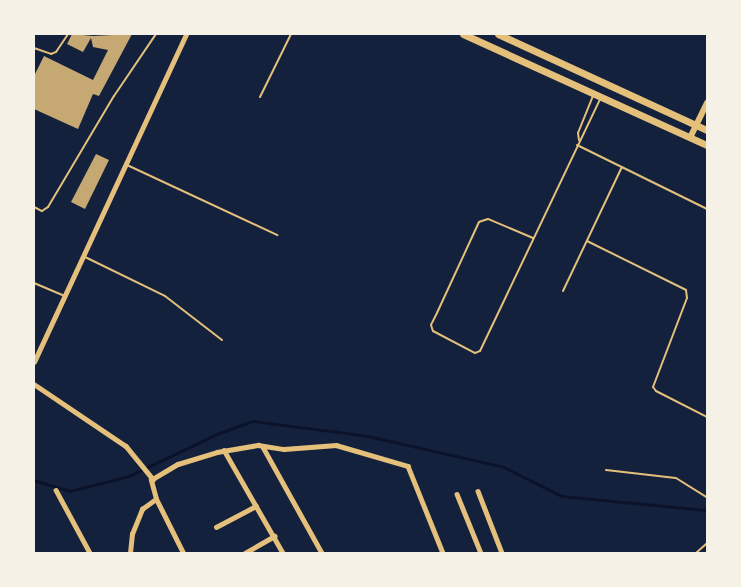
<!DOCTYPE html>
<html>
<head>
<meta charset="utf-8">
<style>
	body { margin:0 }
	#map { position:relative; width:741px; height:587px; overflow:hidden; background:#14213d; font-family:"Fira Sans",sans-serif }
	div>[style] { position:absolute }
	.stream>* { height:2.5px; margin:-1.25px; padding:0 1.25px; transform-origin:1.25px; border-radius:1.25px; background:#0b132b }
	.building>* { inset:0; background:#c6a872 }
	.service>* { height:2px; margin:-1px; padding:0 1px; transform-origin:1px; border-radius:1px; background:#e5c07b }
	.minor>* { height:4.5px; margin:-2.25px; padding:0 2.25px; transform-origin:2.25px; border-radius:2.25px; background:#e5c07b }
	.tertiary>* { height:5.5px; margin:-2.75px; padding:0 2.75px; transform-origin:2.75px; border-radius:2.75px; background:#e5c07b }
	.trunk>* { height:7px; margin:-3.5px; padding:0 3.5px; transform-origin:3.5px; border-radius:3.5px; background:#e5c07b }
	span { translate:-50% -50%; white-space:nowrap; text-align:center; line-height:1.15; -webkit-text-stroke:5px #f6f1e7; paint-order:stroke }
	.frame { position:absolute; inset:0; border:35px solid #f6f1e7; pointer-events:none }
</style>
</head>
<body>
<div id="map">
	<div class="stream">
		<i style="left:34px;top:480px;width:38px;rotate:17deg"></i>
		<i style="left:70px;top:491px;width:61px;rotate:-14.3deg"></i>
		<i style="left:129px;top:476px;width:98px;rotate:-25.5deg"></i>
		<i style="left:217px;top:434px;width:38px;rotate:-20deg"></i>
		<i style="left:253px;top:421px;width:116px;rotate:7.4deg"></i>
		<i style="left:368px;top:436px;width:139px;rotate:12.8deg"></i>
		<i style="left:504px;top:467px;width:65px;rotate:26.6deg"></i>
		<i style="left:562px;top:496px;width:144px;rotate:5.6deg"></i>
	</div>
	<div class="building">
		<i style="clip-path:polygon(72px 34px,93px 36px,132px 34px,99px 96px,93px 94px,78px 129px,34px 109px,34px 76px,44px 56px,93px 80px,108px 50px,93px 47px,91px 38px,83px 52px,67px 44px)"></i>
		<i style="clip-path:polygon(96px 154px,109px 160px,85px 209px,71px 202px)"></i>
	</div>
	<div class="service">
		<i style="left:34px;top:48px;width:18px;rotate:19deg"></i>
		<i style="left:51px;top:54px;width:5px;rotate:-22deg"></i>
		<i style="left:56px;top:52px;width:22px;rotate:-56deg"></i>
		<i style="left:260px;top:97px;width:70px;rotate:-63.8deg"></i>
		<i style="left:579px;top:140px;width:7px;rotate:-98deg"></i>
		<i style="left:578px;top:133px;width:40px;rotate:-68deg"></i>
		<i style="left:577px;top:145px;width:145px;rotate:26.2deg"></i>
		<i style="left:127px;top:165px;width:166px;rotate:25deg"></i>
		<i style="left:34px;top:207px;width:9px;rotate:27deg"></i>
		<i style="left:42px;top:211px;width:7px;rotate:-34deg"></i>
		<i style="left:48px;top:207px;width:129px;rotate:-59.3deg"></i>
		<i style="left:114px;top:96px;width:75px;rotate:-55.9deg"></i>
		<i style="left:533px;top:238px;width:49px;rotate:-157.1deg"></i>
		<i style="left:488px;top:219px;width:9px;rotate:162deg"></i>
		<i style="left:479px;top:222px;width:100px;rotate:114.8deg"></i>
		<i style="left:437px;top:313px;width:13px;rotate:117deg"></i>
		<i style="left:431px;top:325px;width:6px;rotate:72deg"></i>
		<i style="left:433px;top:331px;width:47px;rotate:27.6deg"></i>
		<i style="left:475px;top:353px;width:5px;rotate:-22deg"></i>
		<i style="left:480px;top:351px;width:279px;rotate:-64.5deg"></i>
		<i style="left:587px;top:241px;width:110px;rotate:26.3deg"></i>
		<i style="left:686px;top:290px;width:8px;rotate:83deg"></i>
		<i style="left:687px;top:298px;width:95px;rotate:110.9deg"></i>
		<i style="left:653px;top:387px;width:5px;rotate:53deg"></i>
		<i style="left:656px;top:391px;width:57px;rotate:27deg"></i>
		<i style="left:83px;top:256px;width:91px;rotate:26deg"></i>
		<i style="left:165px;top:296px;width:72px;rotate:37.7deg"></i>
		<i style="left:34px;top:283px;width:34px;rotate:23deg"></i>
		<i style="left:563px;top:291px;width:137px;rotate:-64.6deg"></i>
		<i style="left:606px;top:470px;width:70px;rotate:6.5deg"></i>
		<i style="left:676px;top:478px;width:36px;rotate:32deg"></i>
		<i style="left:707px;top:497px;width:10px;rotate:90deg"></i>
		<i style="left:696px;top:553px;width:15px;rotate:-42deg"></i>
	</div>
	<div class="minor">
		<i style="left:34px;top:362px;width:362px;rotate:-65.1deg"></i>
		<i style="left:34px;top:384px;width:111px;rotate:34deg"></i>
		<i style="left:126px;top:446px;width:43px;rotate:50.7deg"></i>
		<i style="left:263px;top:447px;width:121px;rotate:60.9deg"></i>
		<i style="left:224px;top:450px;width:119px;rotate:60.2deg"></i>
		<i style="left:56px;top:490px;width:72px;rotate:61.6deg"></i>
		<i style="left:478px;top:491px;width:66px;rotate:68.8deg"></i>
		<i style="left:457px;top:494px;width:64px;rotate:67.9deg"></i>
		<i style="left:216px;top:527px;width:45px;rotate:-27.7deg"></i>
		<i style="left:130px;top:553px;width:19px;rotate:-84deg"></i>
		<i style="left:132px;top:534px;width:27px;rotate:-68deg"></i>
		<i style="left:142px;top:509px;width:17px;rotate:-36deg"></i>
		<i style="left:183px;top:553px;width:60px;rotate:-116.6deg"></i>
		<i style="left:156px;top:499px;width:20px;rotate:-105deg"></i>
		<i style="left:151px;top:480px;width:31px;rotate:-31deg"></i>
		<i style="left:178px;top:464px;width:41px;rotate:-17.1deg"></i>
		<i style="left:217px;top:452px;width:42px;rotate:-9.7deg"></i>
		<i style="left:258px;top:445px;width:26px;rotate:9deg"></i>
		<i style="left:284px;top:449px;width:52px;rotate:-4.4deg"></i>
		<i style="left:336px;top:445px;width:75px;rotate:16.3deg"></i>
		<i style="left:408px;top:466px;width:94px;rotate:68.1deg"></i>
		<i style="left:245px;top:553px;width:34px;rotate:-30deg"></i>
	</div>
	<div class="tertiary">
		<i style="left:690px;top:138px;width:39px;rotate:-64deg"></i>
	</div>
	<div class="trunk">
		<i style="left:463px;top:34px;width:268px;rotate:24.5deg"></i>
		<i style="left:498px;top:34px;width:230px;rotate:24.7deg"></i>
	</div>
	<div class="frame"></div>
</div>
</body>
</html>
